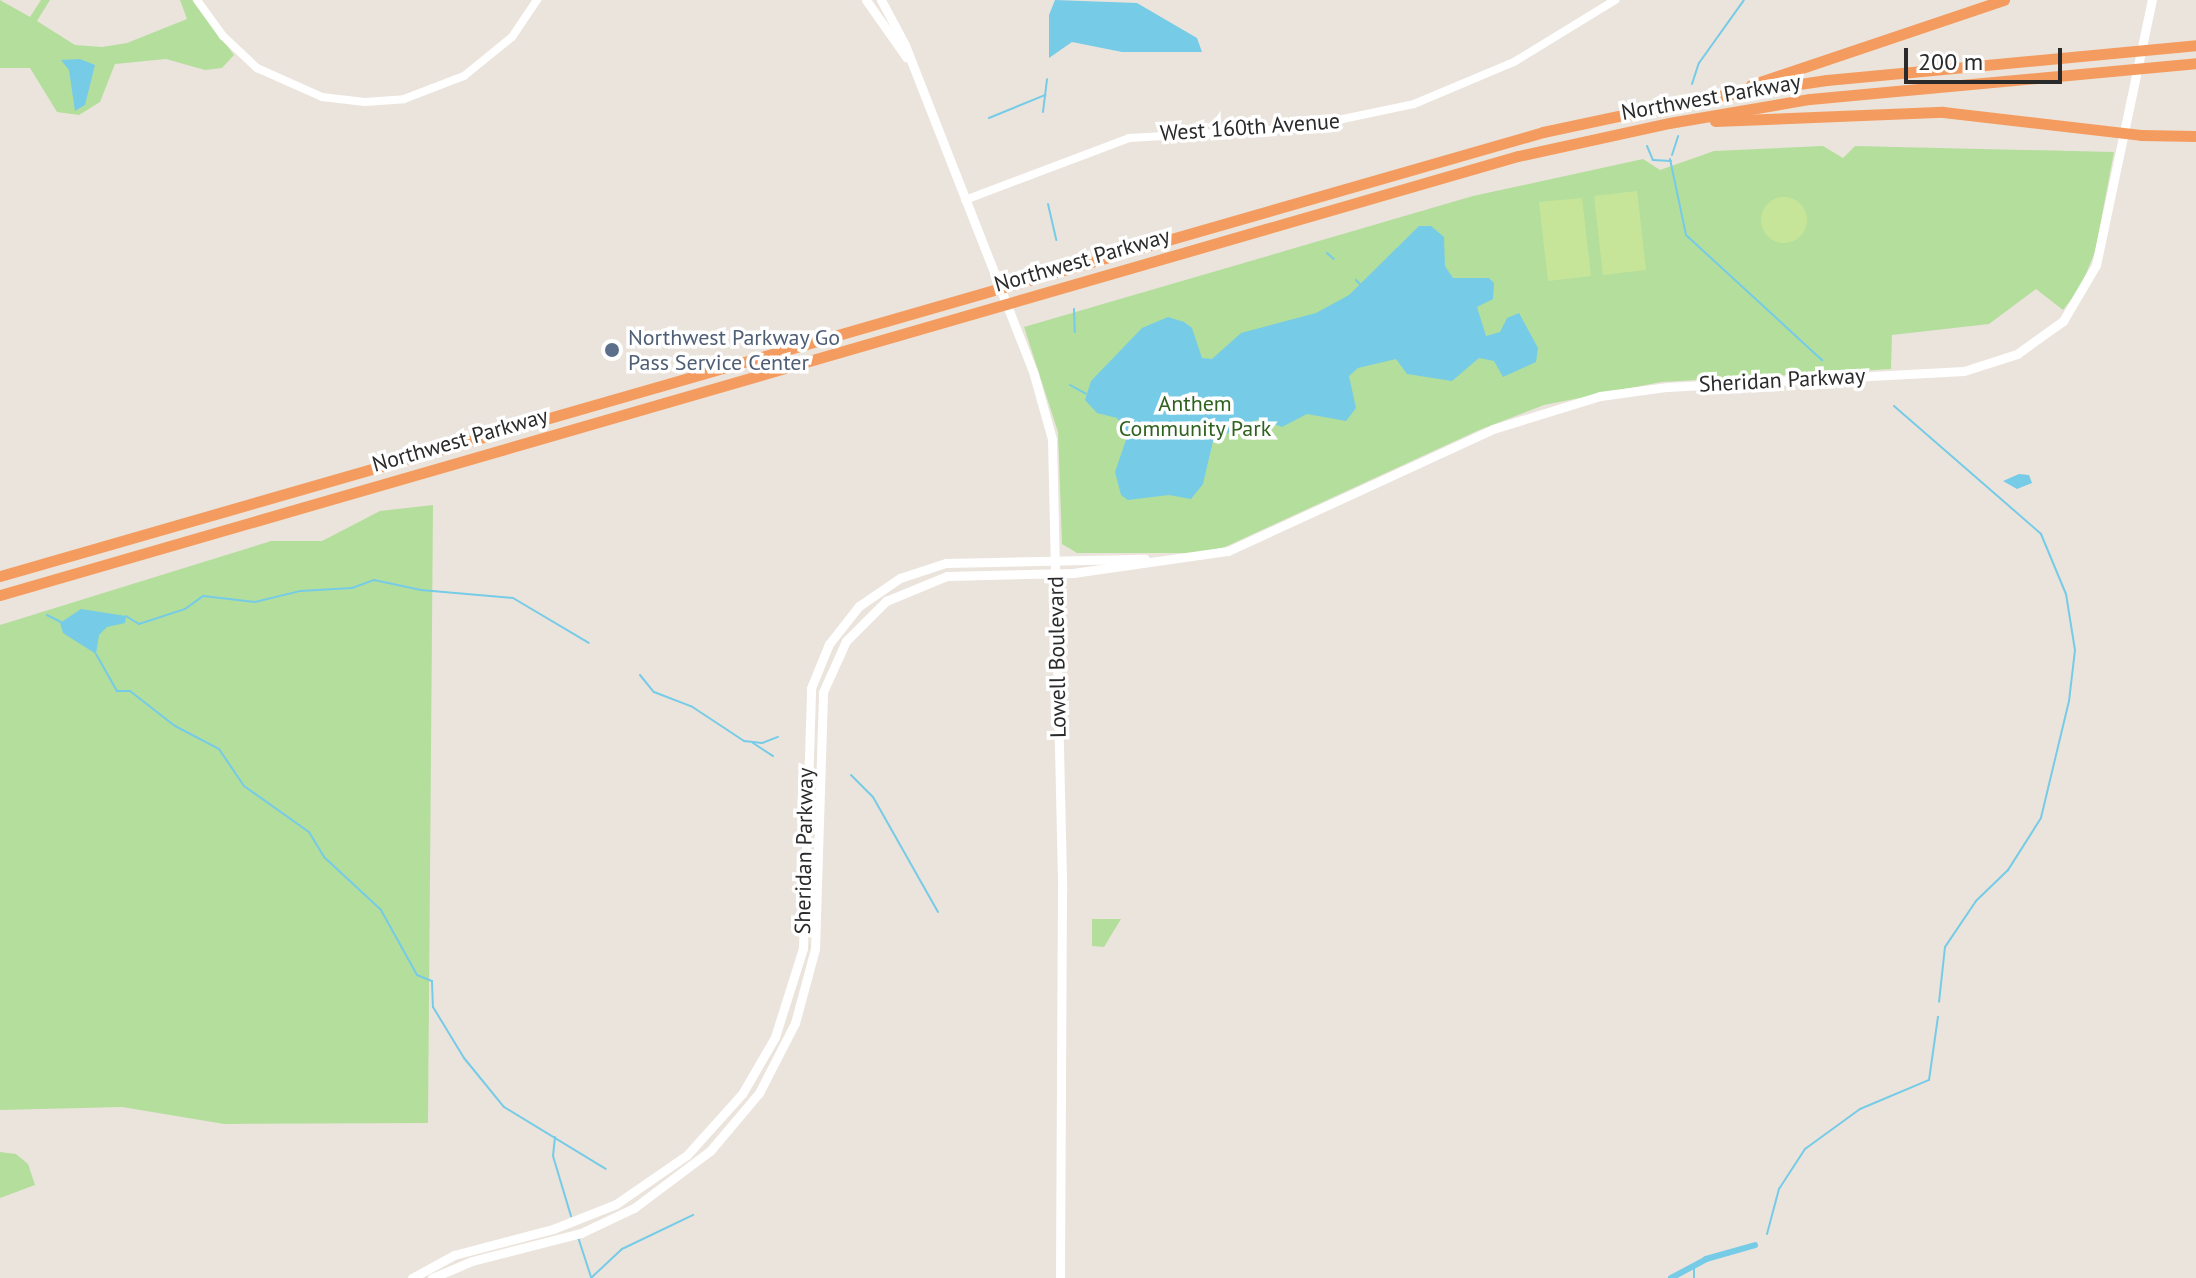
<!DOCTYPE html>
<html>
<head>
<meta charset="utf-8">
<style>
	body { margin:0 }
	#map { position:relative; width:2196px; height:1278px; overflow:hidden; background:#ebe4dc; font-family:"PT Sans",sans-serif }
	div>[style] { position:absolute }
	.green>* { inset:0; background:#b4de9c }
	.pitch>* { inset:0; background:#c6e599 }
	.round { border-radius:50% }
	.water>* { inset:0; background:#76cbe7 }
	.stream>* { height:2px; margin:-1px; padding:0 1px; transform-origin:1px; border-radius:1px; background:#76cbe7 }
	.canal>* { height:6px; margin:-3px; padding:0 3px; transform-origin:3px; border-radius:3px; background:#76cbe7 }
	.tertiary>* { height:8px; margin:-4px; padding:0 4px; transform-origin:4px; border-radius:4px; background:#fff }
	.secondary>* { height:9px; margin:-4.5px; padding:0 4.5px; transform-origin:4.5px; border-radius:4.5px; background:#fff }
	.motorway>* { height:11px; margin:-5.5px; padding:0 5.5px; transform-origin:5.5px; border-radius:5.5px; background:#f49c5f }
	.dots>* { width:22px; height:22px; translate:-50% -50%; box-sizing:border-box; border:4px solid #fff; border-radius:50% }
	span { translate:-50% -50%; white-space:nowrap; text-align:center; line-height:1.15; -webkit-text-stroke:7px #fff; paint-order:stroke }
	.street-label { font-size:22px; color:#2a2a2a }
	.service-label { font-size:22px; color:#4e5e75 }
	.left { translate:0 -50%; text-align:left }
	.park-label { font-size:22px; color:#2e621e }
	.scale { position:absolute; left:1904px; top:48px; width:158px; height:36px; box-sizing:border-box; border:4px solid #2a2a2a; border-top:0; padding-left:10px; font-size:24px; line-height:28px; white-space:nowrap; color:#2a2a2a; -webkit-text-stroke:6px #fff; paint-order:stroke }
</style>
</head>
<body>
<div id="map">
	<div class="green">
		<i style="clip-path:polygon(0 0,30px 17px,41px 0,50px 0,37px 21px,75px 45px,102px 47px,127px 43px,187px 19px,180px 0,193px 0,234px 55px,222px 68px,205px 70px,166px 59px,115px 64px,100px 102px,79px 115px,57px 112px,30px 68px,0 68px)"></i>
		<i style="clip-path:polygon(1823px 146px,1843px 158px,1855px 146px,2114px 152px,2095px 252px,2080px 288px,2063px 310px,2036px 289px,1989px 324px,1892px 335px,1891px 369px,1661px 382px,1544px 405px,1479px 430px,1225px 547px,1201px 553px,1077px 553px,1062px 544px,1058px 432px,1024px 327px,1473px 196px,1643px 159px,1660px 170px,1714px 151px)"></i>
		<i style="clip-path:polygon(433px 505px,428px 1123px,224px 1124px,122px 1107px,0 1110px,0 625px,271px 541px,322px 541px,380px 511px)"></i>
		<i style="clip-path:polygon(1092px 919px,1121px 919px,1104px 947px,1092px 946px)"></i>
		<i style="clip-path:polygon(0 1152px,16px 1154px,28px 1164px,35px 1185px,0 1198px)"></i>
	</div>
	<div class="pitch">
		<i style="clip-path:polygon(1637px 191px,1646px 270px,1603px 275px,1594px 196px)"></i>
		<i class="round" style="left:1761px;top:197px;width:46px;height:46px"></i>
		<i style="clip-path:polygon(1582px 198px,1591px 276px,1548px 281px,1539px 202px)"></i>
	</div>
	<div class="water">
		<i style="clip-path:polygon(1055px 0,1137px 3px,1197px 38px,1202px 52px,1122px 52px,1072px 42px,1049px 58px,1049px 15px)"></i>
		<i style="clip-path:polygon(80px 59px,95px 65px,85px 105px,75px 111px,69px 70px,61px 60px)"></i>
		<i style="clip-path:polygon(1419px 226px,1431px 226px,1444px 237px,1445px 266px,1453px 278px,1489px 278px,1494px 283px,1493px 299px,1477px 307px,1486px 336px,1500px 332px,1507px 318px,1519px 313px,1538px 348px,1536px 362px,1503px 377px,1494px 361px,1479px 358px,1452px 381px,1407px 374px,1396px 359px,1358px 368px,1349px 376px,1356px 408px,1346px 421px,1307px 414px,1282px 427px,1261px 419px,1245px 424px,1213px 441px,1203px 484px,1191px 499px,1169px 495px,1128px 500px,1121px 495px,1115px 472px,1128px 434px,1117px 418px,1097px 413px,1085px 400px,1091px 381px,1142px 328px,1168px 317px,1184px 322px,1192px 328px,1202px 358px,1212px 359px,1241px 333px,1316px 313px,1349px 295px)"></i>
		<i style="clip-path:polygon(2019px 474px,2029px 475px,2032px 483px,2017px 489px,2003px 481px)"></i>
		<i style="clip-path:polygon(81px 609px,126px 616px,125px 623px,107px 627px,99px 635px,96px 654px,63px 633px,60px 623px)"></i>
	</div>
	<div class="stream">
		<i style="left:1692px;top:84px;width:22px;rotate:-72deg"></i>
		<i style="left:1699px;top:63px;width:77px;rotate:-54.5deg"></i>
		<i style="left:1043px;top:112px;width:33px;rotate:-83deg"></i>
		<i style="left:989px;top:118px;width:61px;rotate:-22.3deg"></i>
		<i style="left:1647px;top:146px;width:15px;rotate:67deg"></i>
		<i style="left:1653px;top:160px;width:18px;rotate:3deg"></i>
		<i style="left:1672px;top:155px;width:20px;rotate:-72deg"></i>
		<i style="left:1670px;top:159px;width:78px;rotate:78.1deg"></i>
		<i style="left:1686px;top:235px;width:185px;rotate:42.6deg"></i>
		<i style="left:1048px;top:204px;width:37px;rotate:77deg"></i>
		<i style="left:1327px;top:253px;width:9px;rotate:41deg"></i>
		<i style="left:1356px;top:280px;width:7px;rotate:45deg"></i>
		<i style="left:1074px;top:309px;width:23px;rotate:88deg"></i>
		<i style="left:1070px;top:385px;width:18px;rotate:29deg"></i>
		<i style="left:1894px;top:406px;width:195px;rotate:41deg"></i>
		<i style="left:2041px;top:534px;width:65px;rotate:67.4deg"></i>
		<i style="left:2066px;top:594px;width:57px;rotate:80.9deg"></i>
		<i style="left:2075px;top:650px;width:51px;rotate:96.7deg"></i>
		<i style="left:2069px;top:701px;width:120px;rotate:103.5deg"></i>
		<i style="left:2041px;top:818px;width:62px;rotate:122.4deg"></i>
		<i style="left:2008px;top:870px;width:45px;rotate:135.9deg"></i>
		<i style="left:1976px;top:901px;width:55px;rotate:124deg"></i>
		<i style="left:1945px;top:947px;width:55px;rotate:96.2deg"></i>
		<i style="left:47px;top:615px;width:16px;rotate:27deg"></i>
		<i style="left:126px;top:616px;width:15px;rotate:32deg"></i>
		<i style="left:139px;top:624px;width:48px;rotate:-18.1deg"></i>
		<i style="left:185px;top:609px;width:22px;rotate:-36deg"></i>
		<i style="left:203px;top:596px;width:52px;rotate:6.6deg"></i>
		<i style="left:255px;top:602px;width:46px;rotate:-13.7deg"></i>
		<i style="left:300px;top:591px;width:52px;rotate:-3.3deg"></i>
		<i style="left:352px;top:588px;width:23px;rotate:-20deg"></i>
		<i style="left:374px;top:580px;width:48px;rotate:12deg"></i>
		<i style="left:421px;top:590px;width:92px;rotate:5deg"></i>
		<i style="left:513px;top:598px;width:88px;rotate:30.6deg"></i>
		<i style="left:96px;top:654px;width:43px;rotate:60.4deg"></i>
		<i style="left:117px;top:691px;width:13px"></i>
		<i style="left:130px;top:691px;width:57px;rotate:37.9deg"></i>
		<i style="left:175px;top:726px;width:50px;rotate:27.6deg"></i>
		<i style="left:219px;top:749px;width:45px;rotate:56deg"></i>
		<i style="left:244px;top:786px;width:80px;rotate:35.3deg"></i>
		<i style="left:309px;top:832px;width:29px;rotate:59deg"></i>
		<i style="left:324px;top:857px;width:78px;rotate:42.9deg"></i>
		<i style="left:381px;top:910px;width:74px;rotate:61deg"></i>
		<i style="left:417px;top:975px;width:16px;rotate:22deg"></i>
		<i style="left:432px;top:981px;width:26px;rotate:88deg"></i>
		<i style="left:433px;top:1007px;width:60px;rotate:58.7deg"></i>
		<i style="left:464px;top:1058px;width:63px;rotate:50.8deg"></i>
		<i style="left:504px;top:1107px;width:119px;rotate:31.3deg"></i>
		<i style="left:640px;top:675px;width:22px;rotate:51deg"></i>
		<i style="left:654px;top:692px;width:40px;rotate:21deg"></i>
		<i style="left:691px;top:706px;width:64px;rotate:33.4deg"></i>
		<i style="left:744px;top:741px;width:18px;rotate:6deg"></i>
		<i style="left:762px;top:743px;width:17px;rotate:-21deg"></i>
		<i style="left:753px;top:743px;width:24px;rotate:33deg"></i>
		<i style="left:851px;top:775px;width:31px;rotate:45deg"></i>
		<i style="left:873px;top:797px;width:132px;rotate:60.5deg"></i>
		<i style="left:555px;top:1137px;width:19px;rotate:96deg"></i>
		<i style="left:553px;top:1156px;width:63px;rotate:73.3deg"></i>
		<i style="left:1767px;top:1234px;width:47px;rotate:-75.1deg"></i>
		<i style="left:1779px;top:1189px;width:48px;rotate:-57deg"></i>
		<i style="left:1805px;top:1149px;width:68px;rotate:-36deg"></i>
		<i style="left:1860px;top:1109px;width:75px;rotate:-22.8deg"></i>
		<i style="left:1929px;top:1080px;width:64px;rotate:-81.9deg"></i>
		<i style="left:578px;top:1237px;width:42px;rotate:72deg"></i>
		<i style="left:591px;top:1278px;width:42px;rotate:-43.1deg"></i>
		<i style="left:622px;top:1249px;width:79px;rotate:-25.6deg"></i>
		<i style="left:1694px;top:1278px;width:13px;rotate:-90deg"></i>
	</div>
	<div class="canal">
		<i style="left:1671px;top:1278px;width:40px;rotate:-28deg"></i>
		<i style="left:1706px;top:1259px;width:51px;rotate:-15.9deg"></i>
	</div>
	<div class="tertiary">
		<i style="left:197px;top:0;width:44px;rotate:54.2deg"></i>
		<i style="left:223px;top:36px;width:47px;rotate:43.3deg"></i>
		<i style="left:257px;top:68px;width:71px;rotate:24deg"></i>
		<i style="left:322px;top:97px;width:43px;rotate:6.6deg"></i>
		<i style="left:365px;top:102px;width:39px;rotate:-4deg"></i>
		<i style="left:404px;top:99px;width:64px;rotate:-21deg"></i>
		<i style="left:464px;top:76px;width:62px;rotate:-39.1deg"></i>
		<i style="left:512px;top:37px;width:45px;rotate:-56deg"></i>
		<i style="left:965px;top:200px;width:175px;rotate:-20.7deg"></i>
		<i style="left:1129px;top:138px;width:171px;rotate:-3.3deg"></i>
		<i style="left:1300px;top:128px;width:116px;rotate:-11.9deg"></i>
		<i style="left:1414px;top:104px;width:108px;rotate:-22.8deg"></i>
		<i style="left:1514px;top:62px;width:119px;rotate:-31.5deg"></i>
	</div>
	<div class="secondary">
		<i style="left:866px;top:0;width:70px;rotate:54.9deg"></i>
		<i style="left:881px;top:0;width:51px;rotate:61.9deg"></i>
		<i style="left:905px;top:45px;width:354px;rotate:68.6deg"></i>
		<i style="left:1034px;top:375px;width:66px;rotate:74.3deg"></i>
		<i style="left:1052px;top:439px;width:451px;rotate:88.7deg"></i>
		<i style="left:1062px;top:890px;width:388px;rotate:90.3deg"></i>
		<i style="left:412px;top:1278px;width:48px;rotate:-28.7deg"></i>
		<i style="left:454px;top:1255px;width:102px;rotate:-14.7deg"></i>
		<i style="left:553px;top:1229px;width:68px;rotate:-21.6deg"></i>
		<i style="left:616px;top:1204px;width:86px;rotate:-34.6deg"></i>
		<i style="left:687px;top:1155px;width:82px;rotate:-48deg"></i>
		<i style="left:742px;top:1094px;width:66px;rotate:-59.9deg"></i>
		<i style="left:775px;top:1037px;width:93px;rotate:-72.5deg"></i>
		<i style="left:803px;top:948px;width:260px;rotate:-88.2deg"></i>
		<i style="left:811px;top:688px;width:48px;rotate:-67.8deg"></i>
		<i style="left:829px;top:644px;width:48px;rotate:-51.7deg"></i>
		<i style="left:859px;top:606px;width:50px;rotate:-34.3deg"></i>
		<i style="left:900px;top:578px;width:48px;rotate:-18.1deg"></i>
		<i style="left:946px;top:563px;width:199px;rotate:-1.2deg"></i>
		<i style="left:432px;top:1278px;width:43px;rotate:-23deg"></i>
		<i style="left:472px;top:1261px;width:113px;rotate:-14.4deg"></i>
		<i style="left:581px;top:1233px;width:59px;rotate:-25.3deg"></i>
		<i style="left:634px;top:1208px;width:95px;rotate:-36.9deg"></i>
		<i style="left:710px;top:1151px;width:76px;rotate:-49.8deg"></i>
		<i style="left:759px;top:1093px;width:79px;rotate:-62.8deg"></i>
		<i style="left:795px;top:1023px;width:77px;rotate:-74.9deg"></i>
		<i style="left:815px;top:949px;width:257px;rotate:-88.2deg"></i>
		<i style="left:823px;top:692px;width:56px;rotate:-65.7deg"></i>
		<i style="left:846px;top:641px;width:57px;rotate:-45deg"></i>
		<i style="left:886px;top:601px;width:66px;rotate:-22.3deg"></i>
		<i style="left:947px;top:576px;width:126px;rotate:-1.4deg"></i>
		<i style="left:1073px;top:573px;width:157px;rotate:-8.1deg"></i>
		<i style="left:1228px;top:551px;width:292px;rotate:-24.7deg"></i>
		<i style="left:1493px;top:429px;width:112px;rotate:-17.1deg"></i>
		<i style="left:1600px;top:396px;width:68px;rotate:-7.7deg"></i>
		<i style="left:1667px;top:387px;width:297px;rotate:-3.1deg"></i>
		<i style="left:1964px;top:371px;width:56px;rotate:-17.8deg"></i>
		<i style="left:2017px;top:354px;width:57px;rotate:-35.7deg"></i>
		<i style="left:2063px;top:321px;width:65px;rotate:-59.5deg"></i>
		<i style="left:2096px;top:265px;width:271px;rotate:-78.1deg"></i>
	</div>
	<div class="motorway">
		<i style="left:1751px;top:85px;width:267px;rotate:-18.6deg"></i>
		<i style="left:1715px;top:121px;width:228px;rotate:-2.3deg"></i>
		<i style="left:1943px;top:112px;width:199px;rotate:6.6deg"></i>
		<i style="left:2141px;top:135px;width:55px;rotate:1deg"></i>
		<i style="left:0;top:576px;width:1606px;rotate:-16.05deg"></i>
		<i style="left:1543px;top:132px;width:158px;rotate:-12deg"></i>
		<i style="left:1698px;top:99px;width:130px;rotate:-8.4deg"></i>
		<i style="left:1827px;top:80px;width:371px;rotate:-5.4deg"></i>
		<i style="left:0;top:595px;width:1580px;rotate:-16.13deg"></i>
		<i style="left:1518px;top:156px;width:155px;rotate:-12.3deg"></i>
		<i style="left:1669px;top:123px;width:143px;rotate:-9.7deg"></i>
		<i style="left:1810px;top:99px;width:388px;rotate:-5.3deg"></i>
	</div>
	<div class="dots">
		<i style="left:612px;top:350px;background:#5c6f8a"></i>
	</div>
	<div class="street-label">
		<span style="left:1711px;top:97px;rotate:-10deg">Northwest Parkway</span>
		<span style="left:1250px;top:127px;rotate:-4deg">West 160th Avenue</span>
		<span style="left:1082px;top:260px;rotate:-16deg">Northwest Parkway</span>
		<span style="left:1782px;top:380px;rotate:-3deg">Sheridan Parkway</span>
		<span style="left:460px;top:440px;rotate:-16deg">Northwest Parkway</span>
		<span style="left:1057px;top:657px;rotate:-91deg">Lowell Boulevard</span>
		<span style="left:804px;top:851px;rotate:-89deg">Sheridan Parkway</span>
	</div>
	<div class="service-label">
		<span class="left" style="left:628px;top:350px">Northwest Parkway Go<br>Pass Service Center</span>
	</div>
	<div class="park-label">
		<span style="left:1195px;top:416px">Anthem<br>Community Park</span>
	</div>
	<div class="scale">200 m</div>
</div>
</body>
</html>
